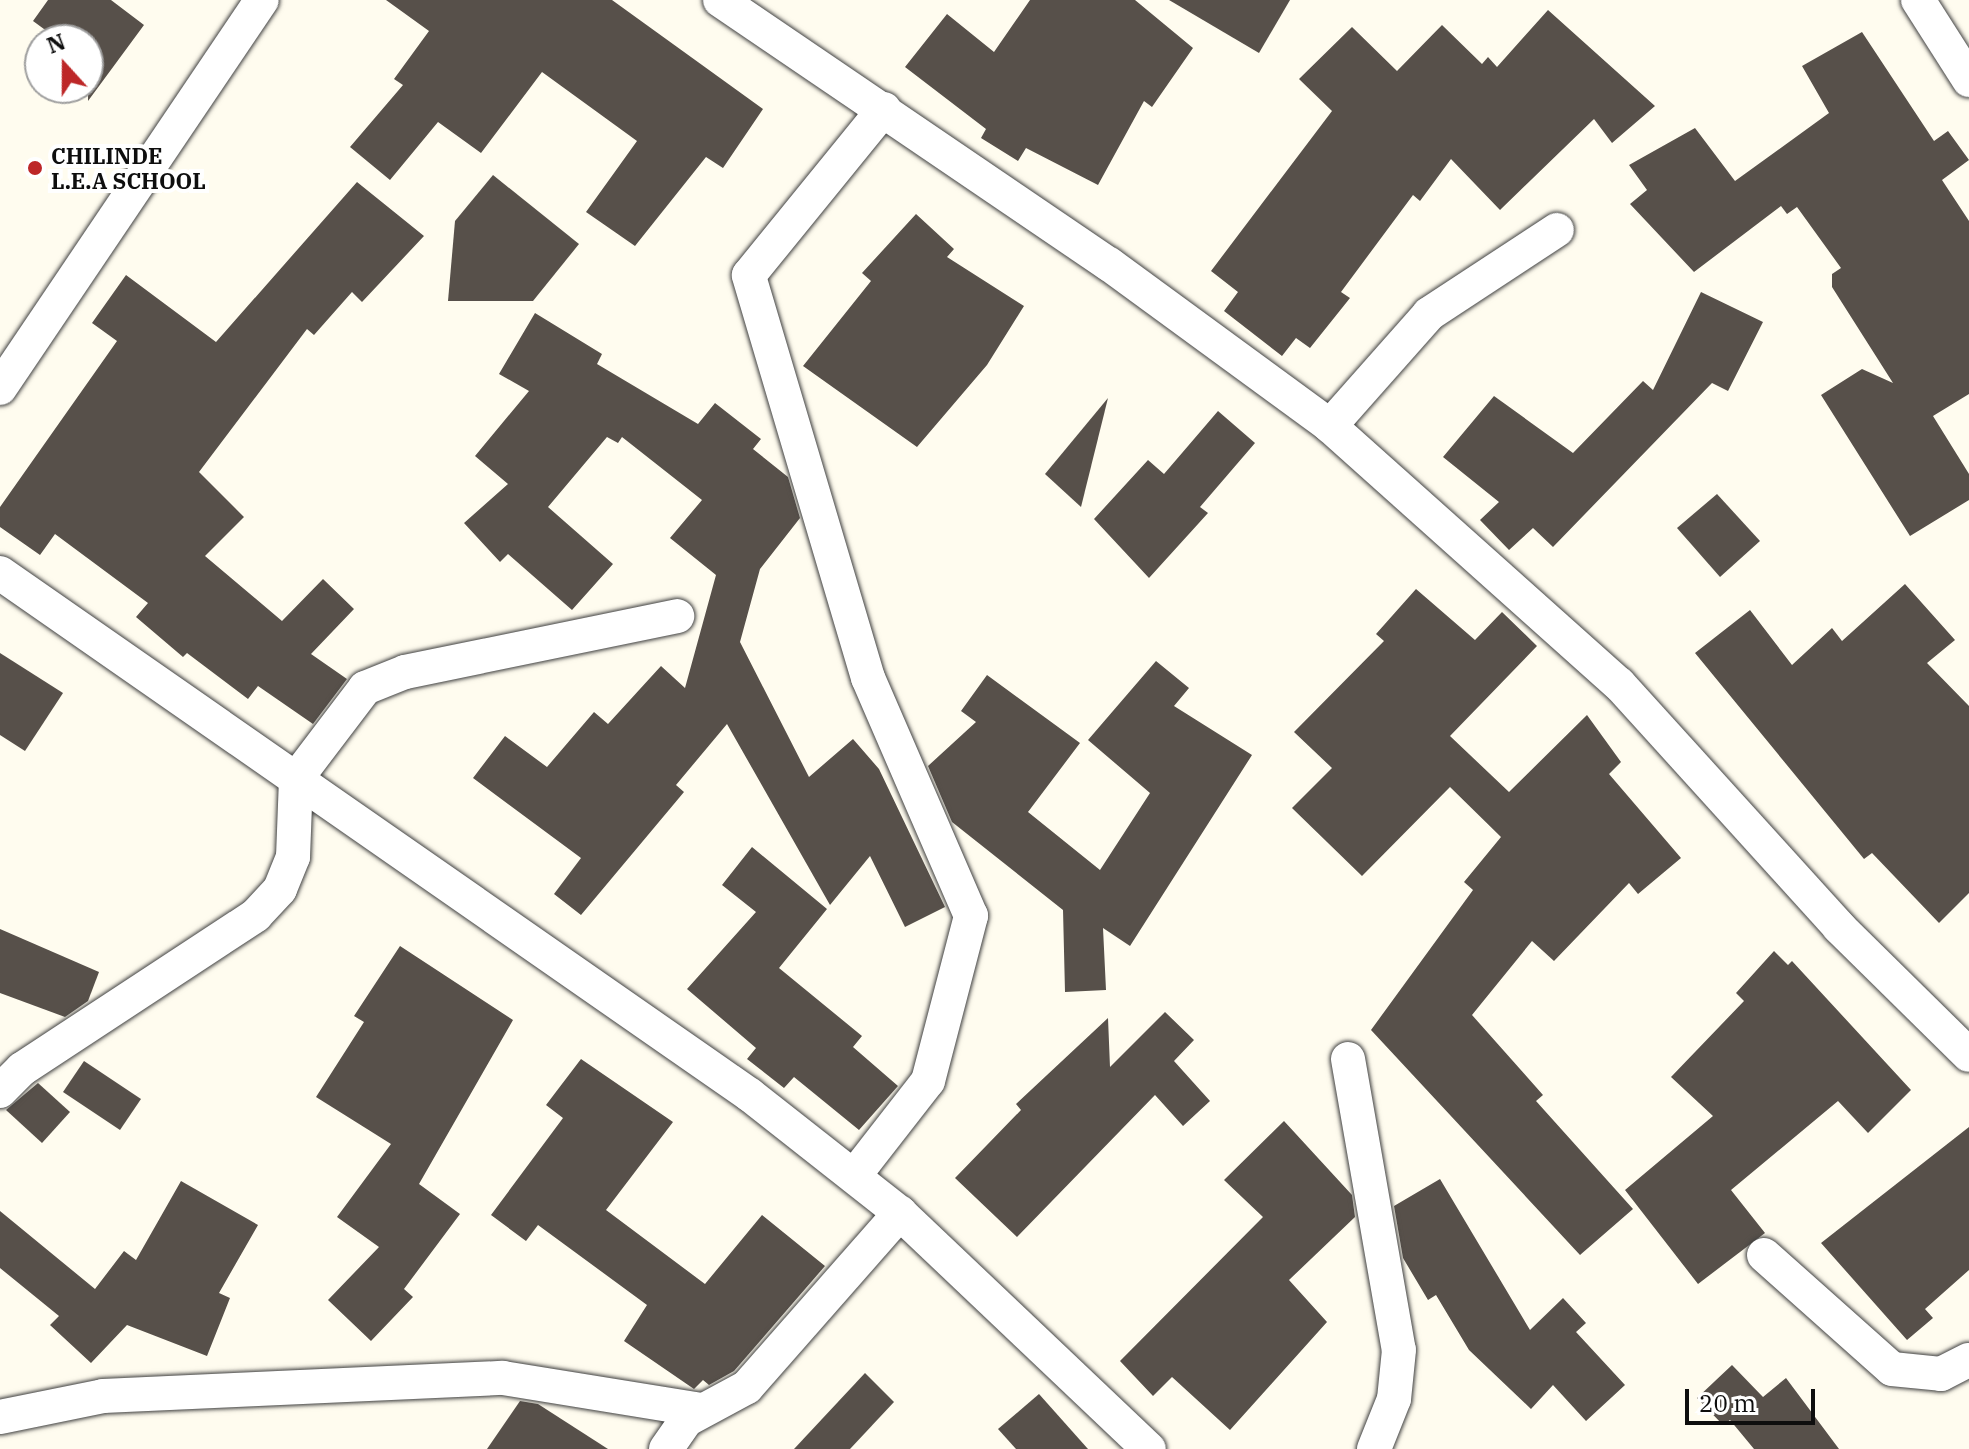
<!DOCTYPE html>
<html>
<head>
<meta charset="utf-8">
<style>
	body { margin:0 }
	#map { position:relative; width:1969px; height:1449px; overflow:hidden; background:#fffcef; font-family:"IBM Plex Serif",serif }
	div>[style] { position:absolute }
	.building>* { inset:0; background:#57504a }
	.roads { filter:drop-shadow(0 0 2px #414141) drop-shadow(0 0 2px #414141) }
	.minor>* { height:34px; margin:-17px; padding:0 17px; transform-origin:17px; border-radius:17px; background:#fff }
	.dots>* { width:22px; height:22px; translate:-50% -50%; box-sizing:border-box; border:4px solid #fff; border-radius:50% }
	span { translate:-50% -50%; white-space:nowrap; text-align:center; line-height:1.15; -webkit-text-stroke:8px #fff; paint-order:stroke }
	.poi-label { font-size:22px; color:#0e0e0e; font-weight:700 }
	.left { translate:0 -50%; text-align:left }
	.north { position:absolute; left:24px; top:24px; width:80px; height:80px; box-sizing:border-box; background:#fff; border:2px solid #9f9f9f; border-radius:50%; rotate:339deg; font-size:22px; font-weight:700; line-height:32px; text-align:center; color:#0e0e0e }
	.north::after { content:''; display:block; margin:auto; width:28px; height:36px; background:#bd2728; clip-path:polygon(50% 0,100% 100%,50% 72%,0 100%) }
	.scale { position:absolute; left:1685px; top:1389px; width:130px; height:36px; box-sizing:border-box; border:4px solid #0e0e0e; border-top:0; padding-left:10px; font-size:24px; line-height:28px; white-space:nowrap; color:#0e0e0e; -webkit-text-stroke:6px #fff; paint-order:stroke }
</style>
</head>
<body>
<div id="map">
	<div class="building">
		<i style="clip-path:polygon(48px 0,111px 0,144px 25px,88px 101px,88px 40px,59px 40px,33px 21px)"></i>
		<i style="clip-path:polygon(386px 0,612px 0,763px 109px,723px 168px,706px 157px,635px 246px,586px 212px,637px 141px,542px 72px,481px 153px,438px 122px,390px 180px,350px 147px,403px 85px,394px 79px,429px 31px)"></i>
		<i style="clip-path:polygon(1030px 0,1135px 0,1193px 48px,1152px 107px,1144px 101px,1098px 185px,1026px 148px,1018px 161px,981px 138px,986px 129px,905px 67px,947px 14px,994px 52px)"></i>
		<i style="clip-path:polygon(1169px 0,1290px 0,1259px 53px)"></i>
		<i style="clip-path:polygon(1548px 10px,1655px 106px,1612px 143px,1594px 119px,1500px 210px,1451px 159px,1420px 201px,1413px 195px,1341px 292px,1350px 298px,1310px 348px,1296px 338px,1282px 356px,1224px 311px,1238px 292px,1211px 271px,1332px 111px,1299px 79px,1352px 27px,1397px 71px,1442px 25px,1482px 64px,1488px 57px,1497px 67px)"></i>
		<i style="clip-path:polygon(1862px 32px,1934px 141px,1948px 131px,1969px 160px,1942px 180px,1969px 221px,1969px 394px,1933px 416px,1969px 474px,1969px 500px,1910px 536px,1821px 395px,1862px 369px,1893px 383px,1832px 287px,1832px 274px,1841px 268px,1797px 207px,1787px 214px,1781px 206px,1694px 272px,1630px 204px,1647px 190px,1629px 165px,1695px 128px,1735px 181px,1829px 113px,1802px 66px)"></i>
		<i style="clip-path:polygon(493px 175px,579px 244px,533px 301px,448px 301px,455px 221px)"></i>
		<i style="clip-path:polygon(357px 182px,424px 236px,362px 302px,352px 292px,314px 335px,307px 329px,199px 472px,244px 517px,205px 556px,282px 621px,323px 579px,354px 609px,311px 654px,347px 679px,313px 724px,258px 686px,248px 699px,187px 653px,183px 657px,136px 617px,148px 603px,55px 534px,40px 555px,0 527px,0 507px,117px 341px,92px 323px,126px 275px,216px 342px)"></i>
		<i style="clip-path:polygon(916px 214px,954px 249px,947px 257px,1024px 306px,987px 365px,917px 447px,803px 366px,871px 281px,862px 273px)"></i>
		<i style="clip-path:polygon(1701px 292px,1763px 322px,1728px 391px,1712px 383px,1553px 547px,1533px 528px,1509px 550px,1480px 520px,1499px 502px,1443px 457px,1494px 396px,1573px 453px,1643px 381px,1653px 390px)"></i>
		<i style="clip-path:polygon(535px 313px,602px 354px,597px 364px,698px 424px,715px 403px,761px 439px,753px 449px,788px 477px,800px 518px,760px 569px,740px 642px,809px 777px,853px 739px,879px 769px,945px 907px,905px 927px,870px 856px,830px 905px,727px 724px,676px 785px,684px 792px,581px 915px,554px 894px,581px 858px,473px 778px,505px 736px,547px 767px,594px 712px,608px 724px,661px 666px,685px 688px,716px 575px,670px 538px,702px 500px,622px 437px,618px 443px,607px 437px,548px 507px,613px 564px,572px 610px,508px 554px,500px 562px,464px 523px,508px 484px,475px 456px,529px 391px,499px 374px)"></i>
		<i style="clip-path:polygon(1108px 398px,1081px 507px,1045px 474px)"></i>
		<i style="clip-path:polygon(1218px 411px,1255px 443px,1200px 507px,1208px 513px,1149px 578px,1094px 519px,1148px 460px,1164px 474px)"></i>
		<i style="clip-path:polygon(1717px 494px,1760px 541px,1720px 577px,1677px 528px)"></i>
		<i style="clip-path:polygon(1905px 584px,1955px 640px,1927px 663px,1969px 706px,1969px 893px,1939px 923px,1872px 853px,1864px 859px,1695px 653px,1750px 610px,1792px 665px,1832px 628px,1842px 641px)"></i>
		<i style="clip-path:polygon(1416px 589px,1475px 640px,1502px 612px,1537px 646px,1450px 736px,1509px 792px,1587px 715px,1621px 762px,1609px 774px,1681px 858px,1638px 894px,1629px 883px,1554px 961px,1532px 941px,1472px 1015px,1543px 1095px,1536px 1101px,1633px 1209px,1580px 1255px,1371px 1030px,1473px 890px,1464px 882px,1501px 837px,1450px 787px,1362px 876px,1292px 808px,1332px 768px,1294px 732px,1384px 641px,1376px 634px)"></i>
		<i style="clip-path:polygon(0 653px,63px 693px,25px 751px,0 735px)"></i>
		<i style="clip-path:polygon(1156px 661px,1189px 688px,1174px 706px,1252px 755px,1130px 946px,1103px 928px,1106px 990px,1065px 992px,1063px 910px,952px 822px,928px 766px,976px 722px,961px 711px,987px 675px,1080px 743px,1028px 812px,1100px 870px,1150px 793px,1088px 740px)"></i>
		<i style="clip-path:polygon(752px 847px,827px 909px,779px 968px,862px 1036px,853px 1047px,898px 1086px,859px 1130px,794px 1077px,784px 1088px,747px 1059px,756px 1048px,687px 989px,756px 912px,722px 885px)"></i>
		<i style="clip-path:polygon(0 929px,99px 972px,88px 1001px,65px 1017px,0 993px)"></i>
		<i style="clip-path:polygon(400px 946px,513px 1020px,419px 1184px,460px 1214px,404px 1289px,413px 1297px,371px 1341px,328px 1300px,379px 1247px,337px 1217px,391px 1144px,316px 1097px,364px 1022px,354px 1016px)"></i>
		<i style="clip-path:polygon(1774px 951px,1788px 965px,1792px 961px,1911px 1090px,1868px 1133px,1838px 1101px,1731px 1190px,1765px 1233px,1698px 1284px,1625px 1190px,1713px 1116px,1671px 1077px,1744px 1001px,1736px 993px)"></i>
		<i style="clip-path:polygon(1165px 1012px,1194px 1040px,1174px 1061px,1210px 1101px,1183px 1126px,1155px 1095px,1017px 1237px,955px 1178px,1021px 1110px,1016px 1104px,1108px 1018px,1110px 1067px)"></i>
		<i style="clip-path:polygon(581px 1059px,673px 1122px,606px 1210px,705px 1284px,762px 1215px,825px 1266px,734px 1371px,709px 1385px,703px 1380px,694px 1389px,624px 1341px,647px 1305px,538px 1225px,526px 1241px,491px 1215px,563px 1118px,546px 1105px)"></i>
		<i style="clip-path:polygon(84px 1061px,141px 1099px,120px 1130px,63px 1092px)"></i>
		<i style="clip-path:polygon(38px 1083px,70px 1112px,42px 1143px,6px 1110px)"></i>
		<i style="clip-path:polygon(1284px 1121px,1352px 1195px,1355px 1217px,1289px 1280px,1327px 1322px,1230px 1430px,1172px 1377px,1153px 1396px,1120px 1361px,1263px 1217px,1224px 1180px)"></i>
		<i style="clip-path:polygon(1969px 1127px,1969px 1270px,1925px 1309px,1933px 1318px,1907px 1340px,1821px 1243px)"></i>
		<i style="clip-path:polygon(1440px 1179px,1530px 1330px,1563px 1298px,1586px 1323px,1576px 1332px,1625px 1385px,1586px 1421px,1553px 1385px,1531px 1409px,1469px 1350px,1436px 1295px,1428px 1300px,1403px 1258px,1394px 1206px)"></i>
		<i style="clip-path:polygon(181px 1181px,258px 1225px,219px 1293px,230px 1298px,207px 1356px,127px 1325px,91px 1363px,50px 1325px,59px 1316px,0 1268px,0 1211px,95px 1289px,124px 1251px,136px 1260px)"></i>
		<i style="clip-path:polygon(1732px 1365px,1763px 1397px,1786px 1378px,1839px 1449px,1754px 1449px,1730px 1420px,1723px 1425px,1697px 1398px)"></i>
		<i style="clip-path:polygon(865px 1373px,894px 1402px,850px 1449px,794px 1449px)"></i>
		<i style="clip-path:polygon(1039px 1394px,1088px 1449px,1016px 1449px,998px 1429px)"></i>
		<i style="clip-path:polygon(520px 1401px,538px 1404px,608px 1449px,487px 1449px)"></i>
	</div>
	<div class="roads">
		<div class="minor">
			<i style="left:720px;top:0;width:470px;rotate:34.2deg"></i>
			<i style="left:1109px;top:264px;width:274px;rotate:36.2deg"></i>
			<i style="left:1330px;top:426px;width:387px;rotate:41.8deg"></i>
			<i style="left:1619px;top:684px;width:328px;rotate:47.8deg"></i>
			<i style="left:1839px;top:927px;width:182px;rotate:44.6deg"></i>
			<i style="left:1918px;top:0;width:95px;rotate:57.5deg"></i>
			<i style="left:0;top:388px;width:468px;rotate:-56deg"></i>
			<i style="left:1330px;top:426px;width:149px;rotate:-48.5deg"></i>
			<i style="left:1429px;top:314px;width:153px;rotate:-33.3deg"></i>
			<i style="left:0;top:573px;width:914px;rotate:34.84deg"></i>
			<i style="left:750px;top:1095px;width:191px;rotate:38.2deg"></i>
			<i style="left:900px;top:1213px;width:343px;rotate:43.5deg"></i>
			<i style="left:1348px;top:1059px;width:295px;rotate:80.1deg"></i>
			<i style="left:1399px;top:1350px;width:49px;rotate:95.8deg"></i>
			<i style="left:1394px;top:1399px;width:54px;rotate:111.8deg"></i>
			<i style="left:0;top:1091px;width:31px;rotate:-45deg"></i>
			<i style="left:22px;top:1069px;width:280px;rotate:-33.3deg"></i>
			<i style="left:256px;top:915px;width:35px;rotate:-47deg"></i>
			<i style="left:280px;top:889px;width:35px;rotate:-68deg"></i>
			<i style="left:293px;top:857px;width:78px;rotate:-87.8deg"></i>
			<i style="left:296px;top:779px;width:114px;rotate:-52.8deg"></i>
			<i style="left:365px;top:688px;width:43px;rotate:-21.8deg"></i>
			<i style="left:405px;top:672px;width:278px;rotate:-11.6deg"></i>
			<i style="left:854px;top:1176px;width:120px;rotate:-52.1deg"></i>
			<i style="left:928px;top:1081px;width:171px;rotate:-75.4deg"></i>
			<i style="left:971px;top:916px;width:259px;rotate:-113.4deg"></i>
			<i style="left:868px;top:678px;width:420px;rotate:-106.5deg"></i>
			<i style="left:749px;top:275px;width:214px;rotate:-50.9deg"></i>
			<i style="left:1764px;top:1255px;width:171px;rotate:41.7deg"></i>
			<i style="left:1892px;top:1369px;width:49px;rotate:5.8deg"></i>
			<i style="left:1941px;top:1374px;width:31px;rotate:-27deg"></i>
			<i style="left:0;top:1417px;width:105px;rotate:-11.5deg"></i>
			<i style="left:103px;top:1396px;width:400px;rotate:-2.6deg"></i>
			<i style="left:503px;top:1378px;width:201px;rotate:9.2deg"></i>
			<i style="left:666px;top:1449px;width:35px;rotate:-55deg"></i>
			<i style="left:686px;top:1420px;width:69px;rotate:-28.4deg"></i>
			<i style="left:747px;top:1387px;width:232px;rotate:-48.7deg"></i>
		</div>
	</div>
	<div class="dots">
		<i style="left:35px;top:168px;background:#bd2728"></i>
	</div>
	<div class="poi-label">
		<span class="left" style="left:51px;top:168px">CHILINDE<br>L.E.A SCHOOL</span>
	</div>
	<div class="north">N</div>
	<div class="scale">20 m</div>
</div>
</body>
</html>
